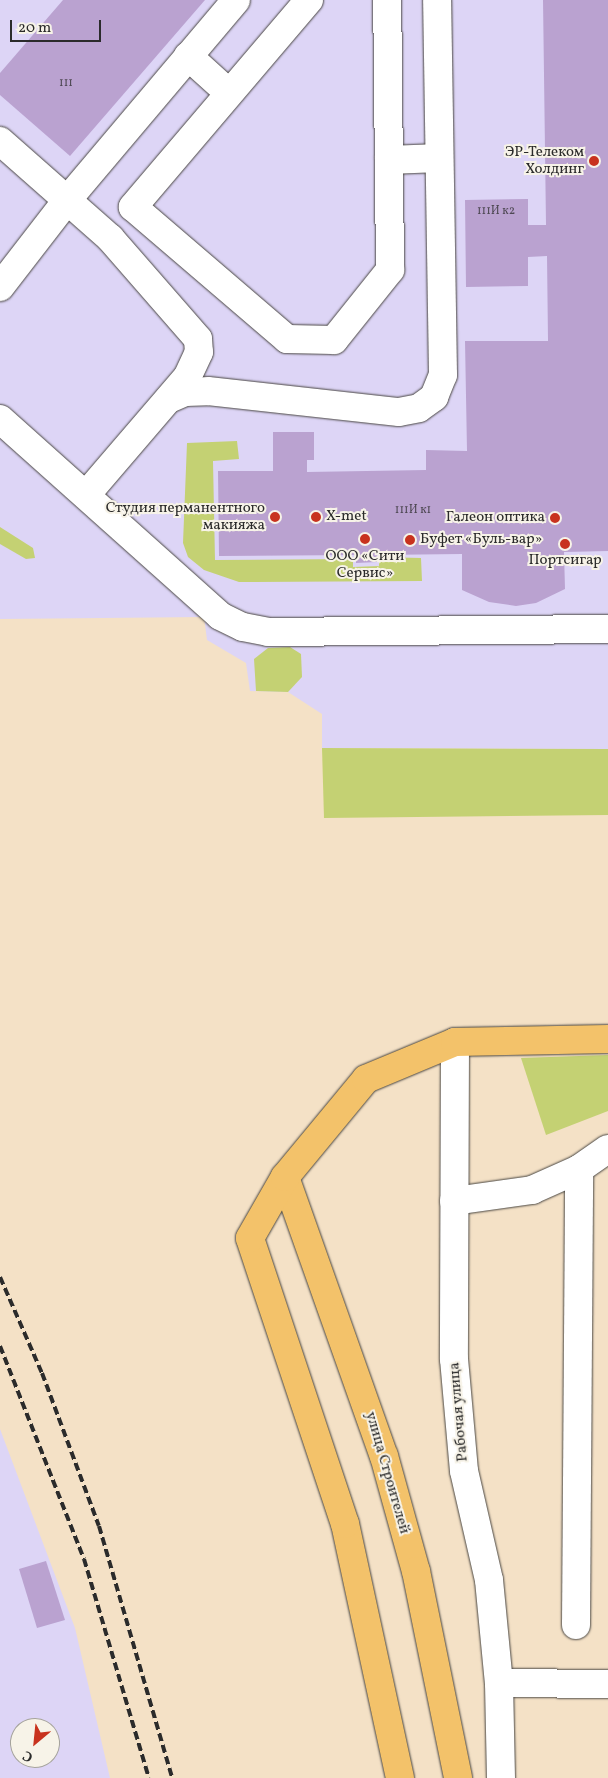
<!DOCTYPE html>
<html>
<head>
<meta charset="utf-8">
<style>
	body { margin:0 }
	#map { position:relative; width:608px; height:1778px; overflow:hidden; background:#f4e1c6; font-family:Vollkorn,serif }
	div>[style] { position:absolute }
	.built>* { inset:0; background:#ddd5f6 }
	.green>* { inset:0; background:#c4d173 }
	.building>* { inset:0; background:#baa2d0 }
	.roads { filter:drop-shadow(0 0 1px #494642) drop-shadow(0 0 1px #494642) }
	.minor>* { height:28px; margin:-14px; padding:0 14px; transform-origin:14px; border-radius:14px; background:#fff }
	.major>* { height:28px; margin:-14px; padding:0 14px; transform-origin:14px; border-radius:14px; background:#f3c26a }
	.rail>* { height:4px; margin-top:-2px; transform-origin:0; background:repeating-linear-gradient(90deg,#2b2b2b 0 8px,transparent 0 12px) }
	.dots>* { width:14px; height:14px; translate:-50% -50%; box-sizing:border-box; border:2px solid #f7f3e8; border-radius:50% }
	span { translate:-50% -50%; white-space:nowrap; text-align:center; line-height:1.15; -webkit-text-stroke:4px #f7f3e8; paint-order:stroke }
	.number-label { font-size:12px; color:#4f4954 }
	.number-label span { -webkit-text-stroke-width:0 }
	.poi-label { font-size:15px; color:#2b2b2b }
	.right { translate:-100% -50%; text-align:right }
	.left { translate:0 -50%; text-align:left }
	.street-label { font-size:15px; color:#2b2b2b }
	.north { position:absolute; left:10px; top:1718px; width:50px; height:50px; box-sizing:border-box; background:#f7f3e8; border:1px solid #a5a39c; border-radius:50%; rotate:208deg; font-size:14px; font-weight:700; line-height:20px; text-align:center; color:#2b2b2b }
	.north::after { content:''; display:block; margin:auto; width:18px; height:22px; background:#c8321e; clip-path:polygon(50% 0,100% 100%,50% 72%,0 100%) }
	.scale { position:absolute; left:10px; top:20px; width:91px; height:22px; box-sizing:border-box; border:2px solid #2b2b2b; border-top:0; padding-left:6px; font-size:15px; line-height:18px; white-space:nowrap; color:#2b2b2b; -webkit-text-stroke:4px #f7f3e8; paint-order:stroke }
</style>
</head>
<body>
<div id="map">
	<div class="built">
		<i style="clip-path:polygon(0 0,608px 0,608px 749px,322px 748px,322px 714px,288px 692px,250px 691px,246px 663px,207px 640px,204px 617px,0 619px)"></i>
		<i style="clip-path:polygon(evenodd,0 1429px,75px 1628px,110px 1778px,0 1778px,0 1429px,20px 1728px,50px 1728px,50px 1758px,20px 1758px,20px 1728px)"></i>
	</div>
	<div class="green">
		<i style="clip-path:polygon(237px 441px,239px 459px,213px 461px,215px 560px,353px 559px,353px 567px,379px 566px,379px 557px,421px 558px,422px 581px,239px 582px,204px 570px,188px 557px,183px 543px,187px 443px)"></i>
		<i style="clip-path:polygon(0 527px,33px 548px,35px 558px,26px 559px,0 544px)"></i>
		<i style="clip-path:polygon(268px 648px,290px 647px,301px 654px,302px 677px,288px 692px,256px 691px,254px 659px)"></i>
		<i style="clip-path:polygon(322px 748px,608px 749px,608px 815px,324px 818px)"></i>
		<i style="clip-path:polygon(608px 1055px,608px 1111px,546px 1135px,521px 1058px)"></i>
	</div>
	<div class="building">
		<i style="clip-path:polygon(63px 0,205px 0,70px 156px,0 95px,0 73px)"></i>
		<i style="clip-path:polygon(543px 0,608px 0,608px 551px,564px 552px,565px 589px,536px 603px,516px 606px,489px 602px,462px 590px,462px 554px,377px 555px,377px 562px,356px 563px,356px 555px,219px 556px,218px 471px,273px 471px,273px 432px,314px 432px,314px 460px,307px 460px,307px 472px,426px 470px,426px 450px,467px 451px,465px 341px,548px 341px,547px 256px,528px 257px,528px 286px,466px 287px,465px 200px,528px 199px,528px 225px,546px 225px)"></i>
		<i style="clip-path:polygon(46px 1561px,65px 1620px,37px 1628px,19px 1569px)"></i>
	</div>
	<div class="roads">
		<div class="minor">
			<i style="left:309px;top:0;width:272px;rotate:130.4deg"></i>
			<i style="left:133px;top:207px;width:203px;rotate:40.6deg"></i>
			<i style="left:287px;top:339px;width:47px;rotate:1.2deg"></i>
			<i style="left:334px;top:340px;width:90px;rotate:-51.3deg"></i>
			<i style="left:390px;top:270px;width:270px;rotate:-90.6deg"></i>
			<i style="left:188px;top:56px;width:55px;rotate:42.1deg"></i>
			<i style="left:0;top:141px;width:147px;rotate:41.4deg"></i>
			<i style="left:110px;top:238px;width:134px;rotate:48.9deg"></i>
			<i style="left:198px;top:339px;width:13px;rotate:86deg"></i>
			<i style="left:199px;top:352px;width:26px;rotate:115deg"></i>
			<i style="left:188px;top:376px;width:155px;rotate:130.6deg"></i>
			<i style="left:389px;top:160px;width:50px;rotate:-2.3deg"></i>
			<i style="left:0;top:287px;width:111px;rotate:-52.3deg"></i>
			<i style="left:68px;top:199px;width:260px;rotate:-49.8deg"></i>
			<i style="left:169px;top:399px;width:17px;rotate:-24deg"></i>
			<i style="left:185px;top:392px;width:23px;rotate:-2deg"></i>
			<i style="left:208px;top:391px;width:192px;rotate:6.3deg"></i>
			<i style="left:399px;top:412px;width:20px;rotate:-11deg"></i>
			<i style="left:419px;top:408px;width:19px;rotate:-36deg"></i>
			<i style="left:434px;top:397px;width:24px;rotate:-68deg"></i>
			<i style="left:443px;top:375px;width:375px;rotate:-90.9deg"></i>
			<i style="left:0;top:419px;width:295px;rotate:41.8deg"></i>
			<i style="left:220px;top:616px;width:25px;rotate:26deg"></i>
			<i style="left:243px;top:627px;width:25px;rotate:11deg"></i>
			<i style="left:268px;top:632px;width:340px;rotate:-0.5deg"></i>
			<i style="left:455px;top:1042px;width:317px;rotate:90.2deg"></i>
			<i style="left:454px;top:1359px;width:112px;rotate:84.9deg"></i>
			<i style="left:464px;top:1471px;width:112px;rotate:77.1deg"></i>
			<i style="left:489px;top:1580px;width:103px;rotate:84.5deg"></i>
			<i style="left:499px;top:1683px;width:95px;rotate:88.8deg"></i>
			<i style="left:454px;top:1201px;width:79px;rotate:-8deg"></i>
			<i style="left:532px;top:1190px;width:51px;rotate:-24.1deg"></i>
			<i style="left:579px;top:1169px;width:35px;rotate:-35deg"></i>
			<i style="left:576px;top:1625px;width:456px;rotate:-89.6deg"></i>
			<i style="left:499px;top:1683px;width:109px;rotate:0.5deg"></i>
		</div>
		<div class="major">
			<i style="left:285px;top:1177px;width:296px;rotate:70.5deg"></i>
			<i style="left:384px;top:1456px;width:119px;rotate:74.5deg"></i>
			<i style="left:416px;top:1571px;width:211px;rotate:78.5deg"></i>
			<i style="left:400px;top:1778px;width:260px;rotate:-102.2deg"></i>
			<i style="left:345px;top:1524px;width:301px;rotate:-108.4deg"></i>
			<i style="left:250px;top:1238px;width:70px;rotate:-60.2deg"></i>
			<i style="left:285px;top:1177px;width:127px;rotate:-50.4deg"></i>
			<i style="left:366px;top:1079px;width:96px;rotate:-22.6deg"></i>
			<i style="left:455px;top:1042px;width:153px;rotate:-1.1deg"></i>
		</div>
	</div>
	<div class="rail">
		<i style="left:0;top:1277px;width:105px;rotate:66.4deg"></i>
		<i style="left:42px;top:1373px;width:163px;rotate:69.6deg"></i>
		<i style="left:99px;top:1526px;width:262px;rotate:73.8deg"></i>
		<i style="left:0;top:1346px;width:229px;rotate:68.5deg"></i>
		<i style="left:84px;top:1559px;width:228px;rotate:73.5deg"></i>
	</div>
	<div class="dots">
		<i style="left:594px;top:161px;background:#c8321e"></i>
		<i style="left:275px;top:517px;background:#c8321e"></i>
		<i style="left:316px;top:517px;background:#c8321e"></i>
		<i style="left:555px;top:518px;background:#c8321e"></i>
		<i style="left:365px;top:539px;background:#c8321e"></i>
		<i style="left:410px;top:540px;background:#c8321e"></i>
		<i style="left:565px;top:544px;background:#c8321e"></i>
	</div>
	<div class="number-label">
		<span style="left:66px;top:84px">111</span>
		<span style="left:496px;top:212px">111И к2</span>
		<span style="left:413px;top:511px">111И к1</span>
	</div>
	<div class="poi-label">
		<span class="right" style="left:584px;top:161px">ЭР-Телеком<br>Холдинг</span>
		<span class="right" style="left:265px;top:517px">Студия перманентного<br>макияжа</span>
		<span class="left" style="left:326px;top:517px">X-met</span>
		<span class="right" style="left:545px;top:518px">Галеон оптика</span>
		<span class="left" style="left:420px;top:540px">Буфет «Буль-вар»</span>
		<span style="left:365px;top:565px">ООО «Сити<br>Сервис»</span>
		<span style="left:565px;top:561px">Портсигар</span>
	</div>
	<div class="street-label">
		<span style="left:459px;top:1412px;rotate:-95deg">Рабочая улица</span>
		<span style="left:387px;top:1473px;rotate:74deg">улица Строителей</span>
	</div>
	<div class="north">С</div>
	<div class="scale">20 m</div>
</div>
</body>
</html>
